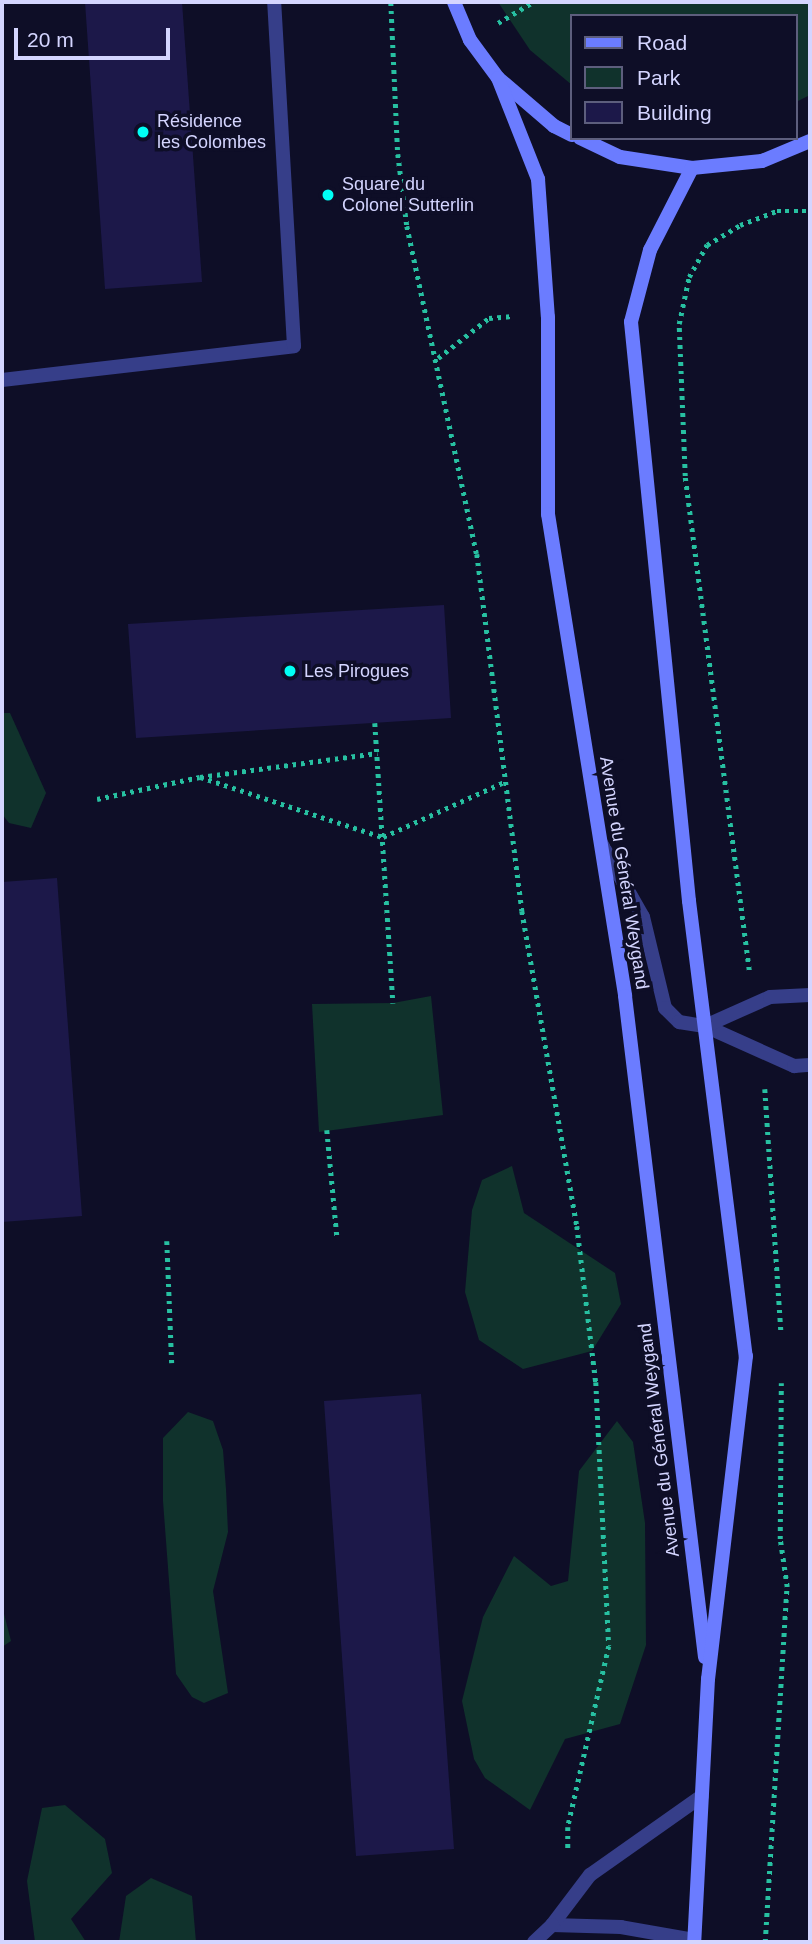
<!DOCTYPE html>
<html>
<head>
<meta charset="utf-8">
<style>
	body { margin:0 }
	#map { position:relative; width:812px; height:1944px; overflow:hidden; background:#0e0e27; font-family:Helvetica,sans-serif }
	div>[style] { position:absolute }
	.green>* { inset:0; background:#10322c }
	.building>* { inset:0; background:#1c1849 }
	.path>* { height:4.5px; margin-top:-2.25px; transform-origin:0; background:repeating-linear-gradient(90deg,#27c0a1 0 3.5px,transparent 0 8.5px) }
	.lane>* { height:14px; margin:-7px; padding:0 7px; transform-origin:7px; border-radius:7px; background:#363e89 }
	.street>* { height:14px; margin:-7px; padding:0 7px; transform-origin:7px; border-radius:7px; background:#363e89 }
	.secondary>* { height:14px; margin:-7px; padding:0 7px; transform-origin:7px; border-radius:7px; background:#6b7cff }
	.dots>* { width:19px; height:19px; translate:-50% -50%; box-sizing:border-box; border:4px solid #0e0e27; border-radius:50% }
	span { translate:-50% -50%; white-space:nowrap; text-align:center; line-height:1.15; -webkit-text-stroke:7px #0e0e27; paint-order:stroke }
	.poi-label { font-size:18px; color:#d4d5ff }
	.left { translate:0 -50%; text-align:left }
	.street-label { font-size:18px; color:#d4d5ff }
	.frame { position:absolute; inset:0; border:4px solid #d4d5ff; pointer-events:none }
	.legend { position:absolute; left:570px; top:14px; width:228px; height:126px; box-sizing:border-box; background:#0e0e27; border:2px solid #5d5e7d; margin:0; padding:9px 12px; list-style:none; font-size:21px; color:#d4d5ff }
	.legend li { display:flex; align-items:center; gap:14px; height:35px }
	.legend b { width:35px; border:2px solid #5d5e7d }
	.scale { position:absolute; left:14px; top:28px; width:156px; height:32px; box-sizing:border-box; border:4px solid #d4d5ff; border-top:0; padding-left:9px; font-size:21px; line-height:24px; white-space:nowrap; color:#d4d5ff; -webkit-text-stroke:5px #0e0e27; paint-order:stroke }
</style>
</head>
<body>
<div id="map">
	<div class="green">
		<i style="clip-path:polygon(498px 2px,810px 2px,810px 95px,796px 102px,796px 16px,572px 16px,572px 85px,530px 50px)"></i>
		<i style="clip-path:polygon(2px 713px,10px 713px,46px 793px,31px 828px,9px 823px,2px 814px)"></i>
		<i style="clip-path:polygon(431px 996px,443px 1115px,319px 1132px,312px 1004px,393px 1003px)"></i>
		<i style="clip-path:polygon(512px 1166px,524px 1213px,615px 1273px,621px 1304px,592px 1351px,523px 1369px,479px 1340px,465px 1292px,472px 1210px,482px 1180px)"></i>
		<i style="clip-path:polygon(188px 1412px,213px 1421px,223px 1450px,226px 1489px,228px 1532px,213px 1591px,228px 1693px,204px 1703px,192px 1697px,176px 1674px,163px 1501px,163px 1438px)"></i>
		<i style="clip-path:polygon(617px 1421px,633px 1442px,645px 1523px,646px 1645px,620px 1724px,565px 1739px,530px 1810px,485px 1778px,474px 1759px,462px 1701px,483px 1617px,514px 1556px,551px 1586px,568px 1581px,579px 1471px)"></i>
		<i style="clip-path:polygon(2px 1606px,11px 1641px,2px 1647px)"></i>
		<i style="clip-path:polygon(65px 1805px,105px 1839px,112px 1873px,71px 1919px,86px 1942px,35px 1942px,27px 1881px,42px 1808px)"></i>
		<i style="clip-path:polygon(151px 1878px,192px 1896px,196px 1942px,119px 1942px,126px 1896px)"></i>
	</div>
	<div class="building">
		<i style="clip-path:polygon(85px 2px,182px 2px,202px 282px,105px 289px)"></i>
		<i style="clip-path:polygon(444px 605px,451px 718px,136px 738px,128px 624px)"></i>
		<i style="clip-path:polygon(57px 878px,82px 1216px,2px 1222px,2px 882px)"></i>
		<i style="clip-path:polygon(421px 1394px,454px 1849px,356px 1856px,324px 1401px)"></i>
	</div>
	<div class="path">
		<i style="left:391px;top:2px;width:152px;rotate:87.4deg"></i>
		<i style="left:398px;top:154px;width:73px;rotate:82.9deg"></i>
		<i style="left:407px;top:226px;width:335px;rotate:78deg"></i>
		<i style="left:477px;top:554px;width:360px;rotate:82.8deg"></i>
		<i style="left:522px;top:911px;width:320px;rotate:80.1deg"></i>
		<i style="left:577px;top:1226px;width:157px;rotate:83.1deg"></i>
		<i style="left:596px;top:1382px;width:264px;rotate:87.2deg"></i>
		<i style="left:609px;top:1646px;width:186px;rotate:102.8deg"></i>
		<i style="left:568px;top:1827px;width:21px;rotate:90deg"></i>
		<i style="left:498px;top:23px;width:41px;rotate:-31deg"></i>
		<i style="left:438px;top:358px;width:65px;rotate:-38.1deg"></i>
		<i style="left:489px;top:318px;width:23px;rotate:-5deg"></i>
		<i style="left:375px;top:723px;width:281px;rotate:86.3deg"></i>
		<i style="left:200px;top:777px;width:193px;rotate:18.2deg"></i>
		<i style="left:383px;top:837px;width:133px;rotate:-24.4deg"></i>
		<i style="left:97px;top:799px;width:105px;rotate:-12.1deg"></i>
		<i style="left:200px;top:777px;width:179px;rotate:-7.7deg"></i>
		<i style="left:749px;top:970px;width:498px;rotate:-97.4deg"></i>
		<i style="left:685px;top:476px;width:152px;rotate:-92.3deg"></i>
		<i style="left:679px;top:324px;width:48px;rotate:-78deg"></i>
		<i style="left:689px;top:277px;width:37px;rotate:-61deg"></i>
		<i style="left:707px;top:245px;width:39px;rotate:-31deg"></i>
		<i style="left:740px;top:225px;width:40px;rotate:-21deg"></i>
		<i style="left:777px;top:211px;width:33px"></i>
		<i style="left:765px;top:1089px;width:244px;rotate:86.2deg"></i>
		<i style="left:327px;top:1130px;width:106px;rotate:84.6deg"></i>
		<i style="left:167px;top:1241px;width:122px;rotate:87.7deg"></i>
		<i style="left:765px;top:1942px;width:356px;rotate:-86.5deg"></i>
		<i style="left:787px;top:1587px;width:49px;rotate:-98.3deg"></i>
		<i style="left:780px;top:1539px;width:156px;rotate:-89.6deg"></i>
	</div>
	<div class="lane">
		<i style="left:2px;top:380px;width:294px;rotate:-6.6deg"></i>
		<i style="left:294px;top:346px;width:345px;rotate:-93.3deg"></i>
		<i style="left:601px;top:843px;width:85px;rotate:60.4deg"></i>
		<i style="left:643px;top:917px;width:94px;rotate:76.4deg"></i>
		<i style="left:665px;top:1008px;width:20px;rotate:45deg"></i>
		<i style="left:679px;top:1022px;width:26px;rotate:9deg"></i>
		<i style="left:705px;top:1026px;width:98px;rotate:24.2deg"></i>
		<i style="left:794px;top:1066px;width:16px;rotate:-4deg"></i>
		<i style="left:705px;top:1026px;width:71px;rotate:-24deg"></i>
		<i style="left:770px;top:997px;width:40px;rotate:-2.9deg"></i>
	</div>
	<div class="street">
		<i style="left:694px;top:1940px;width:74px;rotate:-169.9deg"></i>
		<i style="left:621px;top:1927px;width:69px;rotate:-178.3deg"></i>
		<i style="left:552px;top:1925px;width:63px;rotate:-52.8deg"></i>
		<i style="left:590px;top:1875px;width:137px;rotate:-35.2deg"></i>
		<i style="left:534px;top:1942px;width:25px;rotate:-43deg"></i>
	</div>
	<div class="secondary">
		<i style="left:454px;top:2px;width:41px;rotate:67.2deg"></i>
		<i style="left:470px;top:40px;width:47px;rotate:53.6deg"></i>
		<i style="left:498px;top:78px;width:74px;rotate:40.6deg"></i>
		<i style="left:554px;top:126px;width:20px;rotate:27deg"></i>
		<i style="left:498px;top:78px;width:109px;rotate:68.4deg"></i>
		<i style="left:538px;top:179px;width:138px;rotate:85.9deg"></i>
		<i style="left:548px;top:317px;width:197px;rotate:90deg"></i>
		<i style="left:548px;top:514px;width:488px;rotate:80.9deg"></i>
		<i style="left:625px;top:996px;width:666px;rotate:83.1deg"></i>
		<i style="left:580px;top:138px;width:44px;rotate:25.4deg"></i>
		<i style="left:620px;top:157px;width:73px;rotate:8.7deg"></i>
		<i style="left:692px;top:168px;width:70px;rotate:-5.7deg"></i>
		<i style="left:762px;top:161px;width:52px;rotate:-22.6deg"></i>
		<i style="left:692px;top:168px;width:92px;rotate:117.1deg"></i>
		<i style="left:650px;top:250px;width:74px;rotate:104.8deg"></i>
		<i style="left:631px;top:322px;width:582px;rotate:84.28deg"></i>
		<i style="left:689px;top:901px;width:459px;rotate:82.9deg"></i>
		<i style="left:746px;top:1356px;width:325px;rotate:96.7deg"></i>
		<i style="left:708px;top:1679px;width:263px;rotate:93deg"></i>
	</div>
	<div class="dots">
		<i style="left:143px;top:132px;background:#00fff5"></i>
		<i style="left:328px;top:195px;background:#00fff5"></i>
		<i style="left:290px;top:671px;background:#00fff5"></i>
	</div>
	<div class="poi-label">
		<span class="left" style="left:157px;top:132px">Résidence<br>les Colombes</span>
		<span class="left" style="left:342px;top:195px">Square du<br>Colonel Sutterlin</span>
		<span class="left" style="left:304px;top:671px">Les Pirogues</span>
	</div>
	<div class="street-label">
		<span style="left:624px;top:873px;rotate:81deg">Avenue du Général Weygand</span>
		<span style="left:659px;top:1440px;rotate:-97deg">Avenue du Général Weygand</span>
	</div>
	<div class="frame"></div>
	<ul class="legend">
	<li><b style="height:9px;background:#6b7cff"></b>Road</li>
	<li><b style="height:19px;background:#10322c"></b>Park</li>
	<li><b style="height:19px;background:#1c1849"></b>Building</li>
	</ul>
	<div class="scale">20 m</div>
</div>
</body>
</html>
